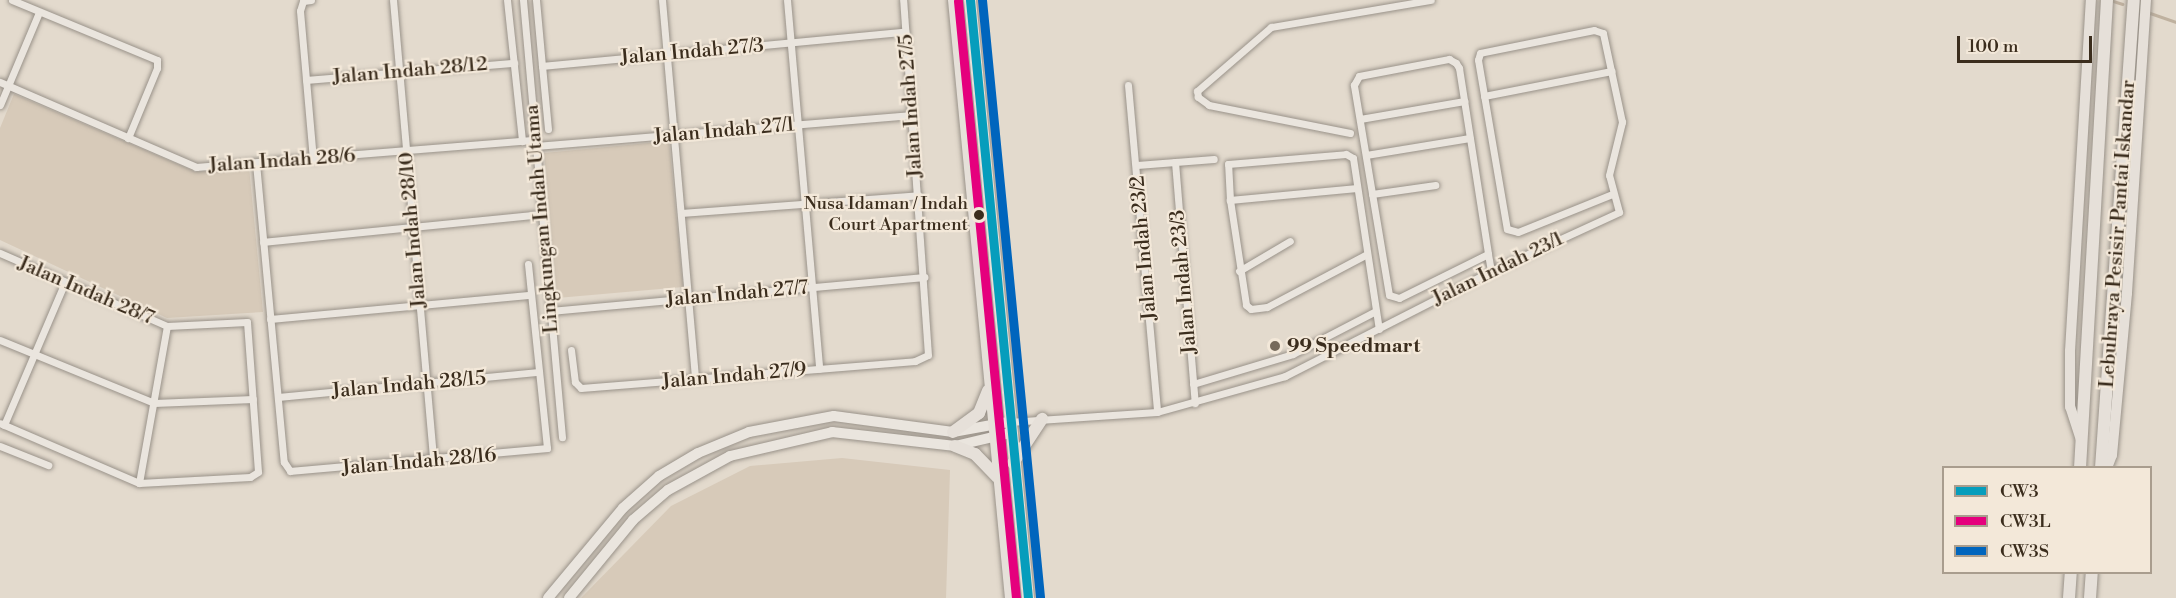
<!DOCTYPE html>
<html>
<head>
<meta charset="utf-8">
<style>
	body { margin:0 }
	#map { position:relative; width:2176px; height:598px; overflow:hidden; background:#e3dacd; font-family:"Libre Bodoni",serif }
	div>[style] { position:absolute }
	.green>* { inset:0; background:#d7cab9 }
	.stream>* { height:3px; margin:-1.5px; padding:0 1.5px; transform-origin:1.5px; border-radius:1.5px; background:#bfb19f }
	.roads { filter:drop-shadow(0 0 2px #999289) drop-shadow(0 0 2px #999289) }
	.street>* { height:7px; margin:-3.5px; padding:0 3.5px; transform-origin:3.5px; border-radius:3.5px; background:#eae5de }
	.secondary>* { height:10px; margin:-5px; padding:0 5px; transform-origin:5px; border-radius:5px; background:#eae5de }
	.primary>* { height:10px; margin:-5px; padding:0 5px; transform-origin:5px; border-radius:5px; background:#e6e0d9 }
	.highway>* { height:12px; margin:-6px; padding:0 6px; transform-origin:6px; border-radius:6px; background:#e6e0d9 }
	.bus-1>* { height:9px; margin:-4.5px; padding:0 4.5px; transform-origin:4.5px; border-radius:4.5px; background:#069dbc }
	.bus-2>* { height:9px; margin:-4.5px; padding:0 4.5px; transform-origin:4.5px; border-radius:4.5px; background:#e5007d }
	.bus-3>* { height:9px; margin:-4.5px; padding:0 4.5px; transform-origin:4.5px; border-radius:4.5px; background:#0065bd }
	.dots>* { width:16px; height:16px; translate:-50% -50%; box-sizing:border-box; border:3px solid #f3e8d9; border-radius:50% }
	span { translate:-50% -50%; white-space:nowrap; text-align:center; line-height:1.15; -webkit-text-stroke:4.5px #f3e8d9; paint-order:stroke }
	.bus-label { font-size:18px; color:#3b2d1d }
	.right { translate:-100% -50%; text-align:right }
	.street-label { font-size:20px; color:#3b2d1d }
	.poi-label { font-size:20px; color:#3b2d1d; font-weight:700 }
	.left { translate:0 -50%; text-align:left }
	.legend { position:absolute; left:1942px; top:466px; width:210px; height:108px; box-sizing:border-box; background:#f3e8d9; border:2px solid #a99d8e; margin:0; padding:8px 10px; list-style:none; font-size:18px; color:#3b2d1d }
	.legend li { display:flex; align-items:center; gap:12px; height:30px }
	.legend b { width:30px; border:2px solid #a99d8e }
	.scale { position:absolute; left:1957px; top:36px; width:135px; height:27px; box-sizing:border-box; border:3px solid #3b2d1d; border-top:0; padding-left:8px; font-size:18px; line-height:21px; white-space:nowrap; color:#3b2d1d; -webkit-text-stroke:4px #f3e8d9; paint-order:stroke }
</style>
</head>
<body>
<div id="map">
	<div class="green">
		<i style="clip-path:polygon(14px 94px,196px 172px,249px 167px,263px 312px,167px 318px,0 240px,0 128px)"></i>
		<i style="clip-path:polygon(669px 141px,683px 287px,557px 298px,544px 153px)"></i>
		<i style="clip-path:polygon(842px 458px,950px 470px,946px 598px,581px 598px,671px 506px,750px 466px)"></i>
	</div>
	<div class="stream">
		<i style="left:2110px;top:0;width:13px;rotate:18deg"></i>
		<i style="left:2147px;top:12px;width:31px;rotate:19deg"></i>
	</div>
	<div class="roads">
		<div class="street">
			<i style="left:12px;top:0;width:157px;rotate:22.5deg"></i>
			<i style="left:157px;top:60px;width:8px;rotate:90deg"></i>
			<i style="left:157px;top:68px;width:76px;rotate:112.5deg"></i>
			<i style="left:311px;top:0;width:8px;rotate:173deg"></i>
			<i style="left:303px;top:1px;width:10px;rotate:107deg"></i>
			<i style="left:300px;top:11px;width:149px;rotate:85deg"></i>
			<i style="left:393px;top:0;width:462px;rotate:85deg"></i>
			<i style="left:507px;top:0;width:142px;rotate:83.9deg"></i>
			<i style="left:523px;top:0;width:439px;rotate:84.9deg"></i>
			<i style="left:536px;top:0;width:66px;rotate:84.8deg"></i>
			<i style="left:662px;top:0;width:380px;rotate:85deg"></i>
			<i style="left:787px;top:0;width:370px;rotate:85deg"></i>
			<i style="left:306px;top:80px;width:209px;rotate:-4.7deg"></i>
			<i style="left:0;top:82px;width:214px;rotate:23.4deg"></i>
			<i style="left:196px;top:167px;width:340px;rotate:-4.6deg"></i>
			<i style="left:1128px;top:85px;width:328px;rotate:84.9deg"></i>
			<i style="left:1484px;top:96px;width:130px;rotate:-11.1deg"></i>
			<i style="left:0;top:105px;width:101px;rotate:-67.2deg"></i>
			<i style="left:1360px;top:119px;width:106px;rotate:-9.8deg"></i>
			<i style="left:548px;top:129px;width:63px;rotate:-95.4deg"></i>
			<i style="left:542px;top:66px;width:365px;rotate:-5.4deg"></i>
			<i style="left:1350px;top:133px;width:144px;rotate:-168.8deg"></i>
			<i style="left:1209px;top:105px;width:14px;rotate:-144deg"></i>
			<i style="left:1198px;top:97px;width:6px;rotate:-99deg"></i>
			<i style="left:1197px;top:91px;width:98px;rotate:-40.9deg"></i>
			<i style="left:1271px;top:27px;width:162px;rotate:-9.6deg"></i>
			<i style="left:536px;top:146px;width:377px;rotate:-4.7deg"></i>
			<i style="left:1366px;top:155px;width:105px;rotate:-9.3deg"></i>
			<i style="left:1175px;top:162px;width:242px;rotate:85.3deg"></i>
			<i style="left:256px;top:163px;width:300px;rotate:84.7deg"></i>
			<i style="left:284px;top:462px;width:11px;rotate:56deg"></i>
			<i style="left:290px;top:471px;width:258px;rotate:-5.1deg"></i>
			<i style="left:547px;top:448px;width:185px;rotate:-95.9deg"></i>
			<i style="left:1137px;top:165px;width:77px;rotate:-4.5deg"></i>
			<i style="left:1357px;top:188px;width:128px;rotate:174.6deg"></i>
			<i style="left:1230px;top:200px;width:106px;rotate:81.3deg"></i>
			<i style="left:1246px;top:305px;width:6px;rotate:39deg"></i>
			<i style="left:1251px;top:309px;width:16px;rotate:-7deg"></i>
			<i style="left:1267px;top:307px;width:113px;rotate:-27.9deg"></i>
			<i style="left:1372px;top:194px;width:64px;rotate:-8.1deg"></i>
			<i style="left:1230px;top:200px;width:36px;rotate:-93deg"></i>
			<i style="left:1228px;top:164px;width:118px;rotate:-4.8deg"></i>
			<i style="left:1346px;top:154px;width:8px;rotate:30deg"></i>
			<i style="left:1353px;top:158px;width:173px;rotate:81.4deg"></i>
			<i style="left:681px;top:213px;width:238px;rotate:-4.3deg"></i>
			<i style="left:263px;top:242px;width:280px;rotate:-5.7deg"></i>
			<i style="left:0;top:253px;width:182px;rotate:23.6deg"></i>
			<i style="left:167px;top:326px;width:80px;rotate:-2.9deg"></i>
			<i style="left:247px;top:322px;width:150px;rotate:85.8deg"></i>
			<i style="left:258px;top:472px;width:9px;rotate:148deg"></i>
			<i style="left:250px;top:477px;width:111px;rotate:176.9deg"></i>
			<i style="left:139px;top:483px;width:151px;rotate:-156.7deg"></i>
			<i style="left:1488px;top:254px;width:99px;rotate:153.7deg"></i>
			<i style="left:1399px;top:298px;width:10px;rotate:-163deg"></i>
			<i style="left:1389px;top:295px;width:213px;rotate:-99.5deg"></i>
			<i style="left:1354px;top:85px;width:10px;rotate:-61deg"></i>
			<i style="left:1359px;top:76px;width:92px;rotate:-10.7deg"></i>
			<i style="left:1449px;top:59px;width:8px;rotate:30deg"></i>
			<i style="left:1456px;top:63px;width:6px;rotate:59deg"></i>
			<i style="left:1459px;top:68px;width:188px;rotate:81.1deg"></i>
			<i style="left:1488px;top:254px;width:17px;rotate:80deg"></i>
			<i style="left:1239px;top:271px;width:59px;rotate:-30.5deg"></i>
			<i style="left:550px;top:311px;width:376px;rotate:-5.2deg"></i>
			<i style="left:270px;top:319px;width:262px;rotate:-5.3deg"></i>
			<i style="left:0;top:340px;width:166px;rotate:22.2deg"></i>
			<i style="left:154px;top:403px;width:99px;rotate:-2.3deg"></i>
			<i style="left:571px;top:350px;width:32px;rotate:83deg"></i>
			<i style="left:575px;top:382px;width:8px;rotate:45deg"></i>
			<i style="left:581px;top:388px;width:335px;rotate:-4.6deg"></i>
			<i style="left:915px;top:361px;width:14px;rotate:-25deg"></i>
			<i style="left:928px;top:355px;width:356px;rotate:-94deg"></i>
			<i style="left:1193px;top:384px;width:104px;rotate:-16.7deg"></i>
			<i style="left:1293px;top:354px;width:93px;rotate:-27.4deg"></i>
			<i style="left:278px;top:397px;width:262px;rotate:-5.5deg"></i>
			<i style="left:1009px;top:422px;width:148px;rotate:-3.9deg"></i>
			<i style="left:1157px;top:412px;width:133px;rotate:-15.7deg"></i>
			<i style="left:1285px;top:376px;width:231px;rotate:-27deg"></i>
			<i style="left:1491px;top:271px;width:141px;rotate:-24.7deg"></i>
			<i style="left:1619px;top:212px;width:38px;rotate:-105deg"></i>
			<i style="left:1609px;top:175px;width:55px;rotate:-76.2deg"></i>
			<i style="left:1622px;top:122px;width:91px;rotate:-102.1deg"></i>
			<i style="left:1603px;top:33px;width:9px;rotate:-162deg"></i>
			<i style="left:1594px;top:30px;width:116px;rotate:168.6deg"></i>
			<i style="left:1480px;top:53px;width:7px;rotate:106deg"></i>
			<i style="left:1478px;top:60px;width:171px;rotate:80.3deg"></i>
			<i style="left:1507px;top:229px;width:11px;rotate:15deg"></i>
			<i style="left:1518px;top:232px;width:101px;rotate:-22deg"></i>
			<i style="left:4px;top:425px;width:155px;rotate:-66.9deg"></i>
			<i style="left:0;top:446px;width:52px;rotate:21.6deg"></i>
			<i style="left:139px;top:483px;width:159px;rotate:-79.9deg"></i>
		</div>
		<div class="secondary">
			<i style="left:548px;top:598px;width:117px;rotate:-50.2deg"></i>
			<i style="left:623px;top:508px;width:48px;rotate:-41.6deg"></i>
			<i style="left:659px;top:476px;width:45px;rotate:-30.5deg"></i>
			<i style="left:698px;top:453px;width:55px;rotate:-22.4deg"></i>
			<i style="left:749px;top:432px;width:86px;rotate:-10.7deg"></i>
			<i style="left:834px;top:416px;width:120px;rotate:7.7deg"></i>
			<i style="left:953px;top:432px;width:56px;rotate:-10.3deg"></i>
			<i style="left:569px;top:598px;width:101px;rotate:-50.6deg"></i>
			<i style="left:633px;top:520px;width:46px;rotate:-40.6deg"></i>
			<i style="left:668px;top:490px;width:71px;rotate:-28.7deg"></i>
			<i style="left:730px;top:456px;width:105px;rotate:-13.2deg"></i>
			<i style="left:832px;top:432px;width:124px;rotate:6.5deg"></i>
			<i style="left:955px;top:446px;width:57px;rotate:-13.3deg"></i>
		</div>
		<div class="primary">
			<i style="left:2081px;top:440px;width:35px;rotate:-108deg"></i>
			<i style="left:2070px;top:407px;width:56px;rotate:-90deg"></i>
			<i style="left:2070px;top:351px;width:352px;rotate:-86.6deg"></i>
			<i style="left:2107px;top:468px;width:14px;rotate:-69deg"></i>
			<i style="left:2112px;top:455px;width:163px;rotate:-84.7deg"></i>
			<i style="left:2127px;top:293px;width:294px;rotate:-86.3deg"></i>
		</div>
		<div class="highway">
			<i style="left:954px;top:0;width:601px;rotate:84.56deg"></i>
			<i style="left:970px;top:0;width:601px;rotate:84.46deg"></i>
			<i style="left:953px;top:432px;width:32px;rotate:-36deg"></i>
			<i style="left:979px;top:413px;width:24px;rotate:-68deg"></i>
			<i style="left:955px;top:446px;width:22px;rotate:22deg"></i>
			<i style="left:975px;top:454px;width:32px;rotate:46deg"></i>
			<i style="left:1013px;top:463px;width:53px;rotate:-56.6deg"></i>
			<i style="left:2080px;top:468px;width:469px;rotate:-86.7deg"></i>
			<i style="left:2101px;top:468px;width:469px;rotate:-86deg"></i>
			<i style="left:2069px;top:598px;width:26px;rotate:-86deg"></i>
			<i style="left:2090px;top:598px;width:26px;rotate:-86deg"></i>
		</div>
	</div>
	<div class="bus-1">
		<i style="left:970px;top:0;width:601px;rotate:84.46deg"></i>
	</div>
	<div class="bus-2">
		<i style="left:958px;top:1px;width:600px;rotate:84.45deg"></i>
	</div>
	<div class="bus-3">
		<i style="left:982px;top:0;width:600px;rotate:84.45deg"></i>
	</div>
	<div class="dots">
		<i style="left:979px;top:215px;background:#3b2d1d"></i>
		<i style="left:1275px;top:346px;background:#766a5b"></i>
	</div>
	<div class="bus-label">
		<span class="right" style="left:968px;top:215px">Nusa Idaman / Indah<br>Court Apartment</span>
	</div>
	<div class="street-label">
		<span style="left:692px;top:52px;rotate:-5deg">Jalan Indah 27/3</span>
		<span style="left:410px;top:71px;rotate:-5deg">Jalan Indah 28/12</span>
		<span style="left:911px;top:106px;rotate:-94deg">Jalan Indah 27/5</span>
		<span style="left:724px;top:131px;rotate:-5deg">Jalan Indah 27/1</span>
		<span style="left:282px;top:161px;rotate:-4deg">Jalan Indah 28/6</span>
		<span style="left:542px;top:219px;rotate:-95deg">Lingkungan Indah Utama</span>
		<span style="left:413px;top:230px;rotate:-95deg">Jalan Indah 28/10</span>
		<span style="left:2118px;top:234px;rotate:-86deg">Lebuhraya Pesisir Pantai Iskandar</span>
		<span style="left:1144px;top:248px;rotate:-95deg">Jalan Indah 23/2</span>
		<span style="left:1498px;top:269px;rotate:-26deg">Jalan Indah 23/1</span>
		<span style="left:1184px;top:282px;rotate:-95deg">Jalan Indah 23/3</span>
		<span style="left:86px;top:291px;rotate:23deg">Jalan Indah 28/7</span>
		<span style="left:737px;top:294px;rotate:-5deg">Jalan Indah 27/7</span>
		<span style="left:734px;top:376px;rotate:-5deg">Jalan Indah 27/9</span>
		<span style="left:409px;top:385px;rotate:-5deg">Jalan Indah 28/15</span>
		<span style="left:419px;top:462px;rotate:-5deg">Jalan Indah 28/16</span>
	</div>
	<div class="poi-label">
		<span class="left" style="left:1287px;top:346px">99 Speedmart</span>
	</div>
	<ul class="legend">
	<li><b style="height:8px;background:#069dbc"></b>CW3</li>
	<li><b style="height:8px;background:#e5007d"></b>CW3L</li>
	<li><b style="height:8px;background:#0065bd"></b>CW3S</li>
	</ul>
	<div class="scale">100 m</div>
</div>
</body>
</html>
